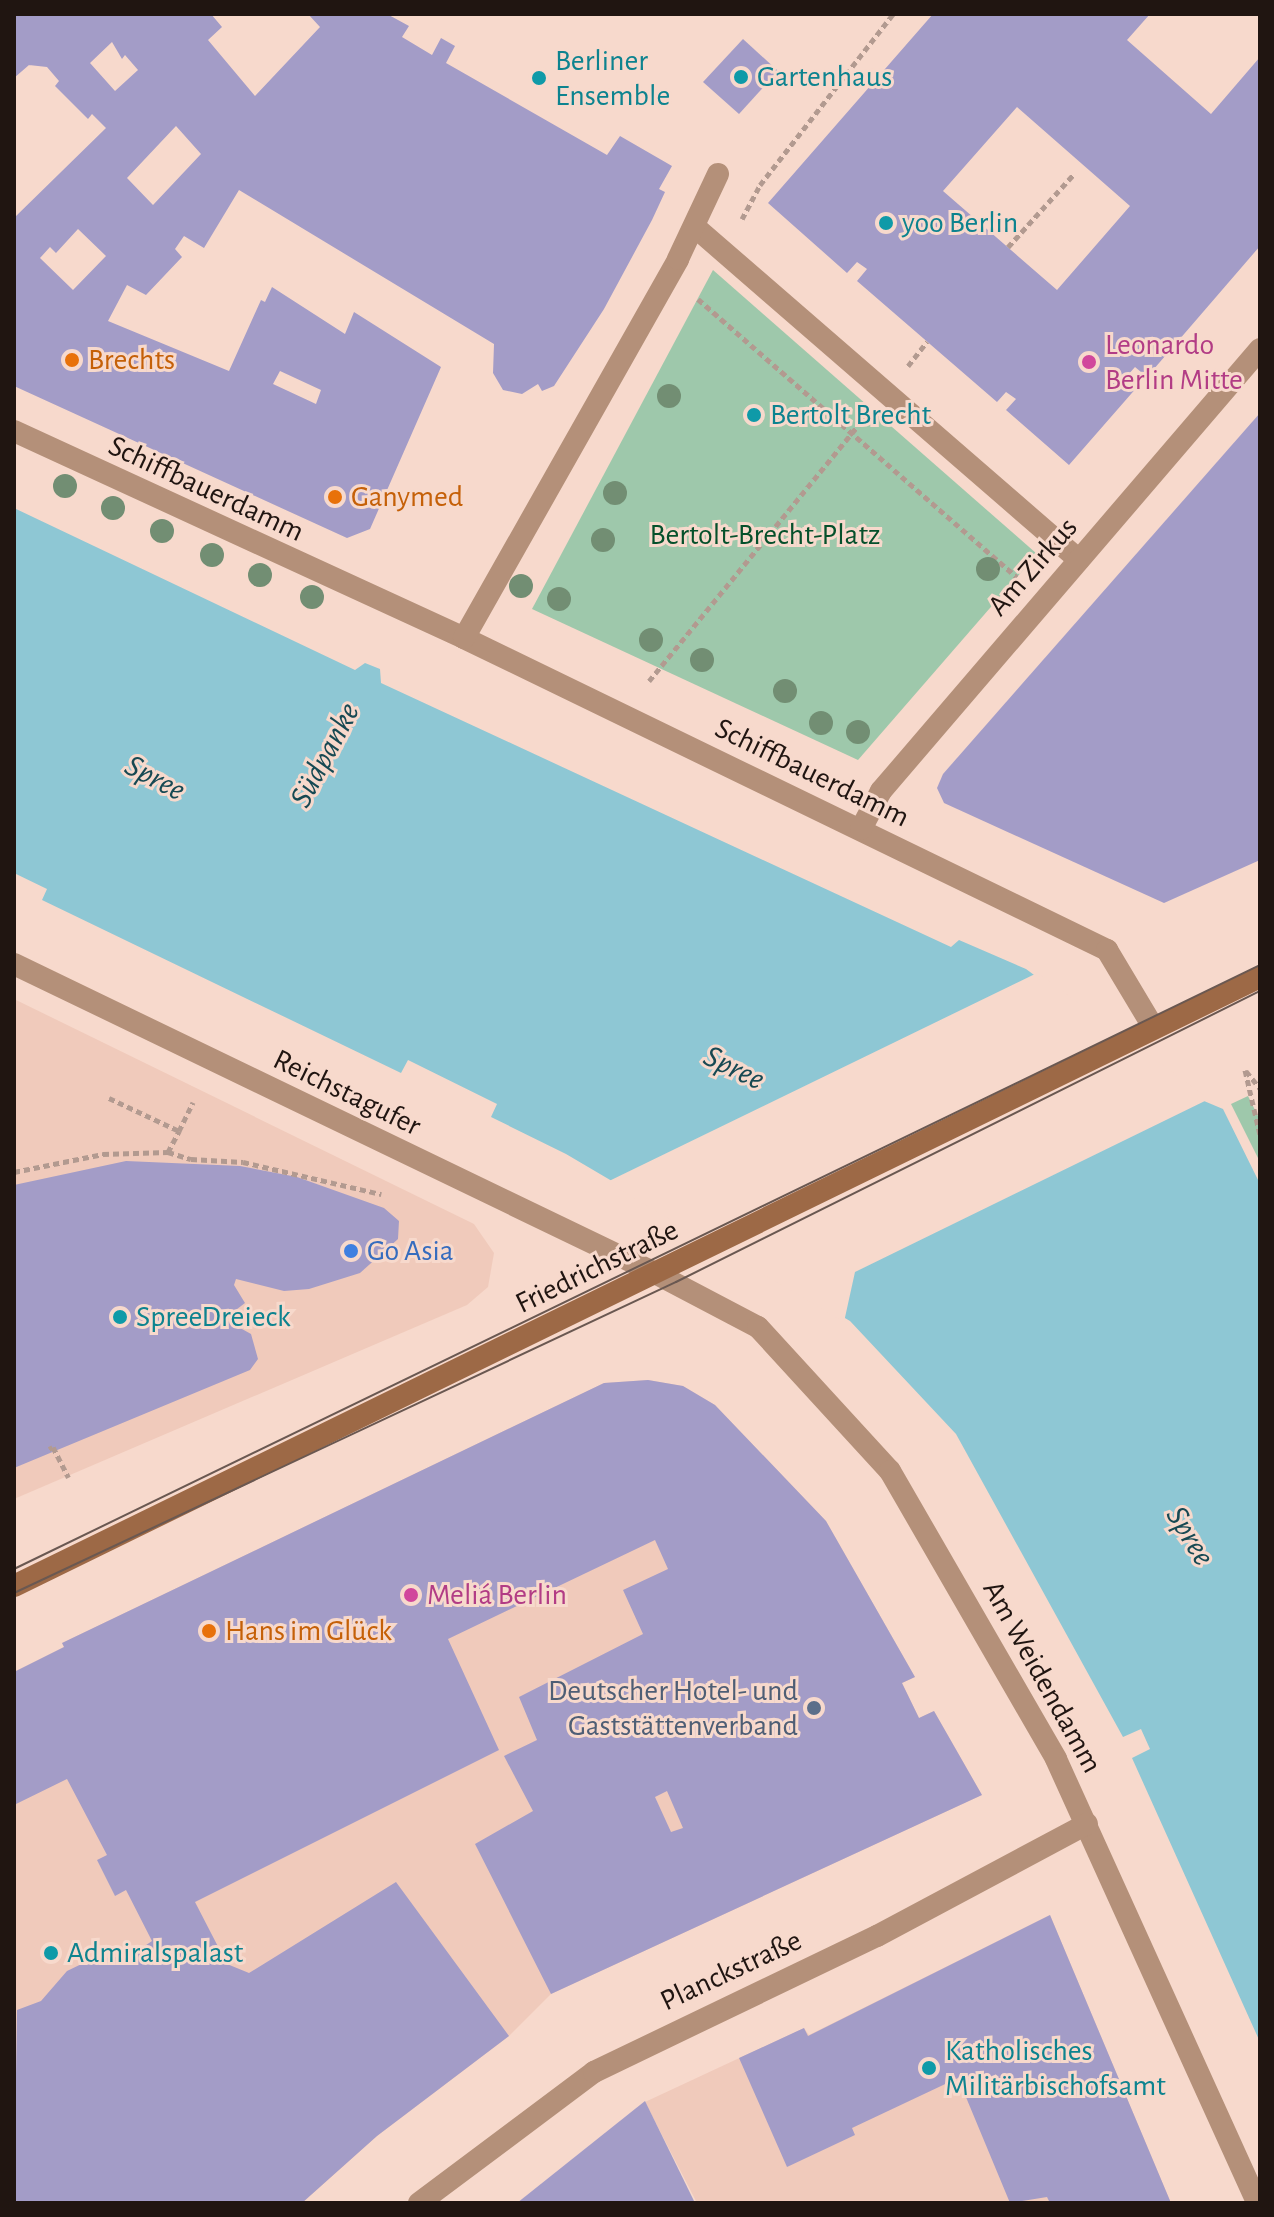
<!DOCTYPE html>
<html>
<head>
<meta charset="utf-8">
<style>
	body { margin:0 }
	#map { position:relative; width:1274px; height:2217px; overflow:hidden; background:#f7d9cc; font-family:"Alegreya Sans",sans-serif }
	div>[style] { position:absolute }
	.built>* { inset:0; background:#f0cabb }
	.green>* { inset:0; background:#9ec8ab }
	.water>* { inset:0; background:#8ec7d4 }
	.pier>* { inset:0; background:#f7d9cc }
	.building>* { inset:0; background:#a39cc7 }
	.path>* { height:5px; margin-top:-2.5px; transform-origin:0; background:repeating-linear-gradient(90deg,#b29a90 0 6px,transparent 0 10px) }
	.minor>* { height:22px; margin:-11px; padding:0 11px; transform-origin:11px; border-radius:11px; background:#b49079 }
	.tertiary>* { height:22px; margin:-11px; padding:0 11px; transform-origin:11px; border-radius:11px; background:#b49079 }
	.secondary>* { height:22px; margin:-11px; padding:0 11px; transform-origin:11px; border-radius:11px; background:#9d6946 }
	.tram>* { height:2px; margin:-1px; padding:0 1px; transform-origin:1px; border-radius:1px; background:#6a5851 }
	.trees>* { width:24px; height:24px; margin:-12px; border-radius:50%; background:#728e73 }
	.dots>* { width:22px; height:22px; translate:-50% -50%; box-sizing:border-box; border:4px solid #f7d9cc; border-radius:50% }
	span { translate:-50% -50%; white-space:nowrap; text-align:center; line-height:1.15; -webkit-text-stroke:6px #f7d9cc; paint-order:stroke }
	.culture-label { font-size:30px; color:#0d838f }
	.left { translate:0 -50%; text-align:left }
	.hotel-label { font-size:30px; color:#b23c85 }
	.food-label { font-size:30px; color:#c56008 }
	.street-label { font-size:30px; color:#201511 }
	.park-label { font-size:30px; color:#05502b }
	.shop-label { font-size:30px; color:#366cbe }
	.service-label { font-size:30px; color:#4e5e75 }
	.right { translate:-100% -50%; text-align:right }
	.water-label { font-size:32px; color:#174953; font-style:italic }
	.frame { position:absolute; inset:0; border:16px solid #201511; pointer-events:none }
</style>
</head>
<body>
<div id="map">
	<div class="built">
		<i style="clip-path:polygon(14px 999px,474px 1224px,494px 1253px,488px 1287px,467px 1305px,14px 1499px)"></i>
		<i style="clip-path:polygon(648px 1380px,683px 1386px,715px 1405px,826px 1521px,915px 1677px,902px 1683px,919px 1718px,934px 1711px,982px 1795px,551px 1994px,509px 2036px,377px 2136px,302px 2203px,14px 2203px,14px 1672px,64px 1647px,62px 1643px,604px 1383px)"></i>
		<i style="clip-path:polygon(1050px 1915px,1171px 2203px,697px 2203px,645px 2102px,804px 2028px,809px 2035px)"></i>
	</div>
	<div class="green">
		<i style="clip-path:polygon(713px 270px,1037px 554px,858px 760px,532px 609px)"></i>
		<i style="clip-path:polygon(1248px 1096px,1260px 1120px,1260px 1162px,1231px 1104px)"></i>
	</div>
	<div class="water">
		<i style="clip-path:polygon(14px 508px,355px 670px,365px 663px,380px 669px,381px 683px,951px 947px,959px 940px,1026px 969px,1204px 1101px,1223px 1109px,1260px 1184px,1260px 2042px,1132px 1758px,1150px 1749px,1141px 1729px,1123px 1737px,956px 1434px,850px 1321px,566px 1154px,491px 1117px,497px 1104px,408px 1060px,401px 1073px,42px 900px,47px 889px,14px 873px)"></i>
	</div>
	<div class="pier">
		<i style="clip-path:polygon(1031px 968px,1209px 1099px,855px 1272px,844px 1322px,607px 1182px,1035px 974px)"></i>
	</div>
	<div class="building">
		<i style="clip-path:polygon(evenodd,14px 14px,211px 14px,222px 27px,208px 40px,255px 96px,320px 27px,308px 14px,387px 14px,409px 26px,402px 37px,432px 55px,441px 38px,455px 46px,446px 63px,607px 155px,620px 136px,672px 166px,659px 189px,665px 192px,652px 220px,604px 309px,554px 386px,542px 391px,538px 384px,522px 394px,503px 390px,493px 373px,494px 344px,239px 190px,204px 248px,184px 236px,175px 249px,182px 257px,146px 295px,127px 285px,108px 321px,229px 371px,261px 300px,265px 302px,272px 287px,345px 334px,354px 312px,441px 367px,370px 529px,347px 538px,14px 386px,14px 218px,106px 128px,92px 114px,88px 119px,55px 86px,59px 81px,47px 67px,29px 65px,14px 78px,14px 100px,14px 14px,112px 42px,122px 59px,125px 55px,138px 70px,115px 91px,90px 63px,112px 42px,14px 14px,176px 126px,201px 154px,153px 205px,127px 178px,176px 126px,14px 14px,78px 229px,106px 256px,73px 290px,40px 258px,50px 247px,56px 253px,78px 229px,14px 14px,280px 371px,321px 390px,316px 404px,273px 384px,280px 371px)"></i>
		<i style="clip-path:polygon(evenodd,933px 14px,1150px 14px,1127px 40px,1211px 114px,1260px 57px,1260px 246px,1147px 377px,1135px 367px,1127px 376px,1138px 386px,1069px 465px,1006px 410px,1016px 399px,1006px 392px,997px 402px,857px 281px,867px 269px,857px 262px,847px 273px,768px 203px,933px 14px,1017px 107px,1130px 206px,1057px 290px,943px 191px,1017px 107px)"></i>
		<i style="clip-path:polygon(743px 39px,778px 71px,739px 114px,703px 82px)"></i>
		<i style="clip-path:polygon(1260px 413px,1260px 860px,1164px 903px,944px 803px,937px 788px,943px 774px)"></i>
		<i style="clip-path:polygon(126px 1161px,240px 1166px,297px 1177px,384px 1208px,399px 1221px,398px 1239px,360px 1273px,309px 1289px,284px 1291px,236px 1279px,234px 1285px,245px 1303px,224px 1319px,251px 1334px,258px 1359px,250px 1370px,14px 1468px,14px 1185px)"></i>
		<i style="clip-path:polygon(evenodd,648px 1380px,683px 1386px,715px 1405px,826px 1521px,915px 1677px,902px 1683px,919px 1718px,934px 1711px,982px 1795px,551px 1994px,475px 1844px,533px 1811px,504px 1756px,537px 1740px,519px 1697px,643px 1634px,623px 1590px,668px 1569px,655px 1540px,448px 1639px,499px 1750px,195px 1902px,227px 1964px,249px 1973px,396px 1882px,509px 2036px,377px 2136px,302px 2203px,14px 2203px,17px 2010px,41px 2001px,67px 1971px,92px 1959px,130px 1956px,152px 1941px,126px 1890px,115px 1896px,97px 1860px,107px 1855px,67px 1779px,14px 1805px,14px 1672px,64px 1647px,62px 1643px,604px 1383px,648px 1380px,667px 1791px,683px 1828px,671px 1832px,655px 1797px,667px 1791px)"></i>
		<i style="clip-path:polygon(1050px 1915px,1171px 2203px,1050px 2203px,1047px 2197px,1010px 2203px,958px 2078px,852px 2128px,855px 2135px,787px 2167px,739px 2058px,804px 2028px,808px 2036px)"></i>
		<i style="clip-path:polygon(645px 2101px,695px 2203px,517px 2203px)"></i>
	</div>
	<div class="path">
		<i style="left:742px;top:219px;width:38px;rotate:-62deg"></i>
		<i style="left:760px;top:185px;width:217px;rotate:-52.1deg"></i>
		<i style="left:1008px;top:247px;width:98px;rotate:-47.9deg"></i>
		<i style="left:698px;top:299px;width:423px;rotate:41.1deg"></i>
		<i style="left:908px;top:366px;width:31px;rotate:-52deg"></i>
		<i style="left:649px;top:681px;width:338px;rotate:-50.7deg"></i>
		<i style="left:1245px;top:1070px;width:67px;rotate:77deg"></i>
		<i style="left:1246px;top:1071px;width:22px;rotate:51deg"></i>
		<i style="left:109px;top:1098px;width:77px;rotate:25.2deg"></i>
		<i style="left:179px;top:1131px;width:32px;rotate:-64deg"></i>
		<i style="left:168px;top:1152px;width:24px;rotate:17deg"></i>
		<i style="left:191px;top:1159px;width:52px;rotate:3.3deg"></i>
		<i style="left:243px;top:1162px;width:142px;rotate:13.1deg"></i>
		<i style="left:14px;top:1172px;width:91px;rotate:-11.4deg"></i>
		<i style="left:103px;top:1154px;width:65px;rotate:-1.8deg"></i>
		<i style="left:168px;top:1152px;width:24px;rotate:-62deg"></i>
		<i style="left:49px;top:1449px;width:4px;rotate:-27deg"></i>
		<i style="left:53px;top:1447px;width:34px;rotate:63deg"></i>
	</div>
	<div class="minor">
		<i style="left:695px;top:227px;width:508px;rotate:40.93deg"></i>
		<i style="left:14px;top:431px;width:495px;rotate:24.7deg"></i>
		<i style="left:464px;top:638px;width:715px;rotate:25.88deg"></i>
		<i style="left:1107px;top:950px;width:90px;rotate:59.1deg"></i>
		<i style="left:464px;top:638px;width:435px;rotate:-60.5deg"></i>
		<i style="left:678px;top:259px;width:94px;rotate:-64.8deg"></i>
		<i style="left:861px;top:829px;width:43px;rotate:-62.2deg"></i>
		<i style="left:881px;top:791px;width:582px;rotate:-49.39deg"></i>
		<i style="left:655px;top:1273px;width:116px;rotate:27.7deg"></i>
		<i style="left:758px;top:1327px;width:195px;rotate:47.5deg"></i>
		<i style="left:890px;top:1471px;width:332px;rotate:60deg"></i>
		<i style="left:1056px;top:1759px;width:487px;rotate:65.6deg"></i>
		<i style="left:419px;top:2203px;width:219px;rotate:-36.8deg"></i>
		<i style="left:594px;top:2072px;width:314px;rotate:-25.7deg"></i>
		<i style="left:877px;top:1936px;width:238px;rotate:-28.1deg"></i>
	</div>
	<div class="tertiary">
		<i style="left:14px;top:964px;width:712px;rotate:25.74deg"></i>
	</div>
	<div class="secondary">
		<i style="left:14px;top:1586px;width:1387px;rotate:-26.05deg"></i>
	</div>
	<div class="tram">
		<i style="left:14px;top:1569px;width:1385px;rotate:-25.86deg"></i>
		<i style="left:14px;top:1593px;width:731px;rotate:-25.16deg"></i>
		<i style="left:676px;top:1282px;width:652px;rotate:-26.49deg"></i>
	</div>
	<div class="trees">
		<i style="left:669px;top:396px"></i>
		<i style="left:65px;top:486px"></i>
		<i style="left:615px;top:493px"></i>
		<i style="left:113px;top:508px"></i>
		<i style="left:162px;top:531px"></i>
		<i style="left:603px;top:540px"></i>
		<i style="left:212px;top:555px"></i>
		<i style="left:988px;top:569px"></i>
		<i style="left:260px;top:575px"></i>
		<i style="left:521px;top:586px"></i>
		<i style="left:312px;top:597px"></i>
		<i style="left:559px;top:599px"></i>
		<i style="left:651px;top:640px"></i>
		<i style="left:702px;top:660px"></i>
		<i style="left:785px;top:691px"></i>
		<i style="left:821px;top:723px"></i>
		<i style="left:858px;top:732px"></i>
	</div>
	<div class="dots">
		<i style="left:741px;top:77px;background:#0f9aa8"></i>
		<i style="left:539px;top:78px;background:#0f9aa8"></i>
		<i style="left:886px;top:223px;background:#0f9aa8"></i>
		<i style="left:72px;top:360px;background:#e8710a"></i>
		<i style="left:1089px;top:362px;background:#d1479c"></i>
		<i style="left:754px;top:415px;background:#0f9aa8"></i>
		<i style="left:335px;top:497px;background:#e8710a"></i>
		<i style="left:351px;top:1251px;background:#3f7fe0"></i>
		<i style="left:120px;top:1317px;background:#0f9aa8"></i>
		<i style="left:411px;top:1595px;background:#d1479c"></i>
		<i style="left:209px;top:1631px;background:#e8710a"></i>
		<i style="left:814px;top:1708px;background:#5c6f8a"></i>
		<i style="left:51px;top:1953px;background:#0f9aa8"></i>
		<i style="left:929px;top:2068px;background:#0f9aa8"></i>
	</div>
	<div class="culture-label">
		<span class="left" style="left:555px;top:78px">Berliner<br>Ensemble</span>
		<span class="left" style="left:757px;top:77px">Gartenhaus</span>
		<span class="left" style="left:902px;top:223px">yoo Berlin</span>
		<span class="left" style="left:770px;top:415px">Bertolt Brecht</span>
		<span class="left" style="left:136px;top:1317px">SpreeDreieck</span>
		<span class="left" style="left:67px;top:1953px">Admiralspalast</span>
		<span class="left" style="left:945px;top:2068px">Katholisches<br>Militärbischofsamt</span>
	</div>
	<div class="hotel-label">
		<span class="left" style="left:1105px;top:362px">Leonardo<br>Berlin Mitte</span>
		<span class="left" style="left:427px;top:1595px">Meliá Berlin</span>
	</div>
	<div class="food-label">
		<span class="left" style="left:88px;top:360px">Brechts</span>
		<span class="left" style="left:351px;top:497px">Ganymed</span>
		<span class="left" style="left:225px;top:1631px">Hans im Glück</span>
	</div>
	<div class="street-label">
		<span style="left:206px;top:489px;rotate:25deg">Schiffbauerdamm</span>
		<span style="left:1033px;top:567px;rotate:-49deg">Am Zirkus</span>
		<span style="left:812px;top:773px;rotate:26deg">Schiffbauerdamm</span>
		<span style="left:347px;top:1093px;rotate:26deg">Reichstagufer</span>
		<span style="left:597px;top:1267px;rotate:-26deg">Friedrichstraße</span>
		<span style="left:1042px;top:1677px;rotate:61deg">Am Weidendamm</span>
		<span style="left:731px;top:1971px;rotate:-25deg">Planckstraße</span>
	</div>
	<div class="park-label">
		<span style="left:765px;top:535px">Bertolt-Brecht-Platz</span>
	</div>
	<div class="shop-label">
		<span class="left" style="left:367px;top:1251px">Go Asia</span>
	</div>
	<div class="service-label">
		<span class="right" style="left:798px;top:1708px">Deutscher Hotel- und<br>Gaststättenverband</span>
	</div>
	<div class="water-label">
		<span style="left:325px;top:755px;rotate:-62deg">Südpanke</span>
		<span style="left:155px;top:778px;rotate:28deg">Spree</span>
		<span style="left:734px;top:1068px;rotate:26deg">Spree</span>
		<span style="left:1190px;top:1536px;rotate:59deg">Spree</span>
	</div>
	<div class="frame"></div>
</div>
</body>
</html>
